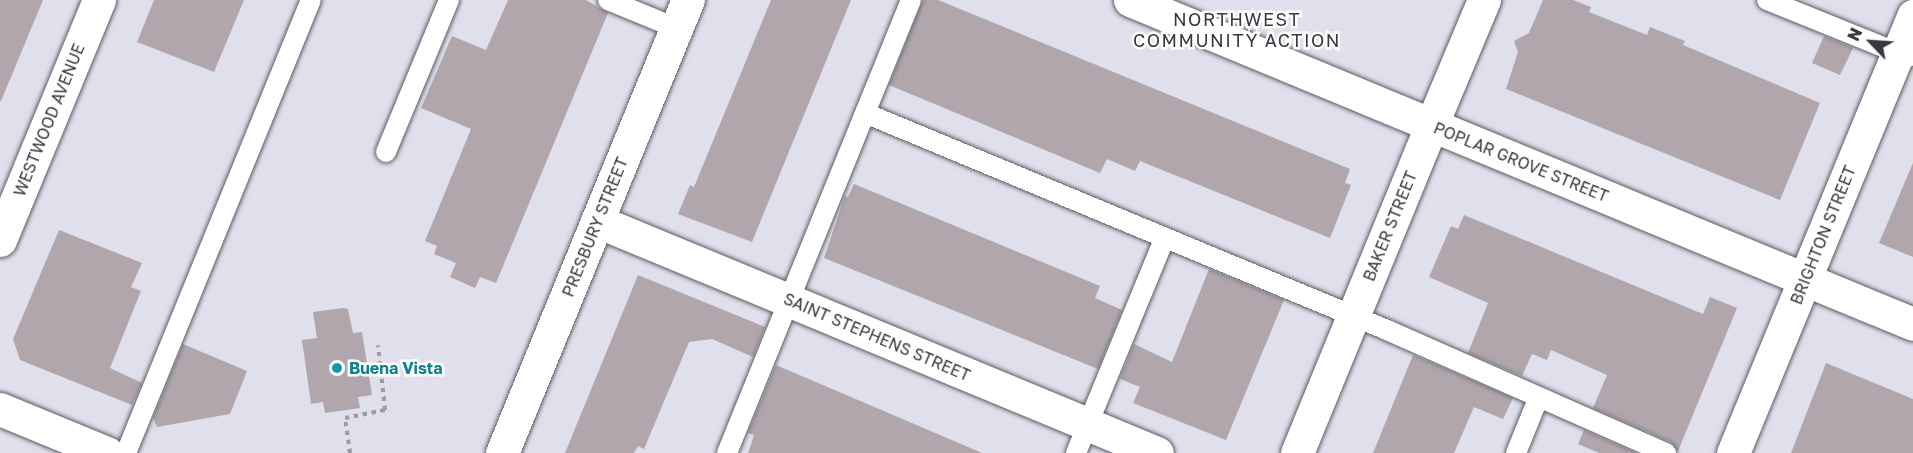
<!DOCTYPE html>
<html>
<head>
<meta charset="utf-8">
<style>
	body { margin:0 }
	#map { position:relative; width:1913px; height:453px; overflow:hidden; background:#dfe0eb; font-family:"Golos Text",sans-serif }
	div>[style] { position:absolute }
	.building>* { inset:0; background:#b1a6ac }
	.path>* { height:4px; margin-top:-2px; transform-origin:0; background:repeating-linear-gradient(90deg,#9a9ba3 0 4.5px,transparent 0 9px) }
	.roads { filter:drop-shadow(0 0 2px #5a5b64) drop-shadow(0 0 2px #5a5b64) }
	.service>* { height:20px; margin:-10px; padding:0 10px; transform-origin:10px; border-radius:10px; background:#fff }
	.minor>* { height:33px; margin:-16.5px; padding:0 16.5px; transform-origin:16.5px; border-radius:16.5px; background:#fff }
	.tertiary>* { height:33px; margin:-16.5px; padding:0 16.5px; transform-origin:16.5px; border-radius:16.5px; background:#fff }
	.dots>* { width:16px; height:16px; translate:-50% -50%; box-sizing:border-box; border:3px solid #fff; border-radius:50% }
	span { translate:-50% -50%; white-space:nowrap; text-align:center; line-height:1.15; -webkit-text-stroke:5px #fff; paint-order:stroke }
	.street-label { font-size:16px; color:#39393d }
	.culture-label { font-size:16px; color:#0d838f; font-weight:700 }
	.left { translate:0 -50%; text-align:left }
	.neighbourhood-label { font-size:18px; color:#39393d; letter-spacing:1.5px }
	.north { position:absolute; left:1841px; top:12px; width:60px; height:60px; -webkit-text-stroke:4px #fff; paint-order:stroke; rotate:295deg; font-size:16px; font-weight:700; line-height:24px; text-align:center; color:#39393d }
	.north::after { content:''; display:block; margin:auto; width:21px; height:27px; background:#39393d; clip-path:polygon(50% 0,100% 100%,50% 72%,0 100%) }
</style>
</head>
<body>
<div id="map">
	<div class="building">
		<i style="clip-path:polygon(0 0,43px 0,1px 101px,0 101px)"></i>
		<i style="clip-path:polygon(154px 0,244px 0,214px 72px,137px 42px)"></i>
		<i style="clip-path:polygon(508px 0,586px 0,608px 13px,496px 283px,480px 277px,475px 288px,450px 277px,456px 263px,434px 254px,437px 246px,425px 241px,471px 129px,421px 108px,452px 36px,486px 50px)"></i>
		<i style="clip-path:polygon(771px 0,851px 0,752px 242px,678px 214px,690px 185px,694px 187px)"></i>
		<i style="clip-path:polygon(923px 0,938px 0,1350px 169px,1345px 183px,1351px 185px,1330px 238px,1140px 161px,1135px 171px,1107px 159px,1100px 173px,889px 85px)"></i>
		<i style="clip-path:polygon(1543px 0,1573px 0,1591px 7px,1589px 12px,1647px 35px,1650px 27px,1685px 41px,1683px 45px,1820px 103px,1780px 200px,1506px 89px,1518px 52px,1514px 41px,1529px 33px)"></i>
		<i style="clip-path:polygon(1824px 36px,1853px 48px,1840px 75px,1812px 63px)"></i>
		<i style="clip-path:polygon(1913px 163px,1913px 257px,1879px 243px)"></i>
		<i style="clip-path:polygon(854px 184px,1100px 286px,1095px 298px,1122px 310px,1098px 369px,824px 258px,845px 196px,848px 197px)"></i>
		<i style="clip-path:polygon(1464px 215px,1703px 314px,1710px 297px,1737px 308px,1678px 451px,1671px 442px,1593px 408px,1607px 375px,1551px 350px,1547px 360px,1532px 354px,1522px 376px,1468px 353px,1488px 303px,1429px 277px,1451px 226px,1458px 229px)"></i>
		<i style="clip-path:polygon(59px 230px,142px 263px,131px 287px,141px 291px,110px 368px,142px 383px,132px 405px,20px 360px,13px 339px)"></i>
		<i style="clip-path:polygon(1209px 269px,1284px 300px,1226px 440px,1133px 403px,1140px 387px,1120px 379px,1134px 344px,1172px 362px)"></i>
		<i style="clip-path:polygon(638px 275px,765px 327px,753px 357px,712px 339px,689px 342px,644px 449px,638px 446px,634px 453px,565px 453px)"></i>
		<i style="clip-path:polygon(343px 308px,348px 309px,353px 333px,362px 332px,372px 395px,358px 397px,360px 408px,325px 413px,323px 402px,311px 404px,302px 340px,317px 338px,313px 312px)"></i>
		<i style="clip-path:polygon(183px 344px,247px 371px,230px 414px,157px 427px,153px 418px)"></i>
		<i style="clip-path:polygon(1413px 355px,1513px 398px,1503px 419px,1474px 407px,1454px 453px,1373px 453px)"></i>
		<i style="clip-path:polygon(1826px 363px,1913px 399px,1913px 453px,1791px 453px)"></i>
		<i style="clip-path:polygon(776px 365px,837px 391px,982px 453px,748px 453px,754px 435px,748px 433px)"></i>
		<i style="clip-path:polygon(1584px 430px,1636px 453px,1599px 453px,1578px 444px)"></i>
	</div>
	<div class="path">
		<i style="left:350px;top:453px;width:35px;rotate:-98deg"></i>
		<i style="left:345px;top:418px;width:41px;rotate:-11.3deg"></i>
		<i style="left:385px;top:410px;width:65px;rotate:-96.1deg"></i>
	</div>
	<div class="roads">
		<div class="service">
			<i style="left:608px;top:0;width:74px;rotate:22.4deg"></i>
			<i style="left:1767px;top:0;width:152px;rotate:22deg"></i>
			<i style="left:865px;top:113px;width:565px;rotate:22.57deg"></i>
			<i style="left:1387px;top:330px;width:305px;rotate:23.8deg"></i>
			<i style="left:386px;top:152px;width:165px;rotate:-67.5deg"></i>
			<i style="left:126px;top:453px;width:489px;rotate:-67.8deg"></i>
			<i style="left:727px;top:453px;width:489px;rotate:-67.9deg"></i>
			<i style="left:1076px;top:453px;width:230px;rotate:-67.6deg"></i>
			<i style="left:1516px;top:453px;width:58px;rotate:-67.8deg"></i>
		</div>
		<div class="minor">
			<i style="left:597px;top:221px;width:606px;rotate:22.5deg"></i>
			<i style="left:0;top:240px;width:260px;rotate:-67.6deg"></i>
			<i style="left:0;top:409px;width:116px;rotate:22.4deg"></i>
			<i style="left:502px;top:453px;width:490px;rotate:-67.7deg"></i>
			<i style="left:1297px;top:453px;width:353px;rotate:-67.7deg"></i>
			<i style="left:1733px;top:453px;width:473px;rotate:-67.6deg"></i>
		</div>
		<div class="tertiary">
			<i style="left:1130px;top:0;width:847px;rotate:22.48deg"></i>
			<i style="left:1431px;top:126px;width:137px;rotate:-67.2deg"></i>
		</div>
	</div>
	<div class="dots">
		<i style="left:337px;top:368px;background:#0f9aa8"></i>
	</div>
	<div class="street-label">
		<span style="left:49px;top:120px;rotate:-68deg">WESTWOOD AVENUE</span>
		<span style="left:1521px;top:162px;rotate:22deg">POPLAR GROVE STREET</span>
		<span style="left:1390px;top:226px;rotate:-68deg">BAKER STREET</span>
		<span style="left:595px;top:227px;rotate:-68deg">PRESBURY STREET</span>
		<span style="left:1823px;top:235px;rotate:-68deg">BRIGHTON STREET</span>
		<span style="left:877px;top:337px;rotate:23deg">SAINT STEPHENS STREET</span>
	</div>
	<div class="culture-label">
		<span class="left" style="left:349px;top:368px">Buena Vista</span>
	</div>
	<div class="neighbourhood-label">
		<span style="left:1237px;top:30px">NORTHWEST<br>COMMUNITY ACTION</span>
	</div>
	<div class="north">N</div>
</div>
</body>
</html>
